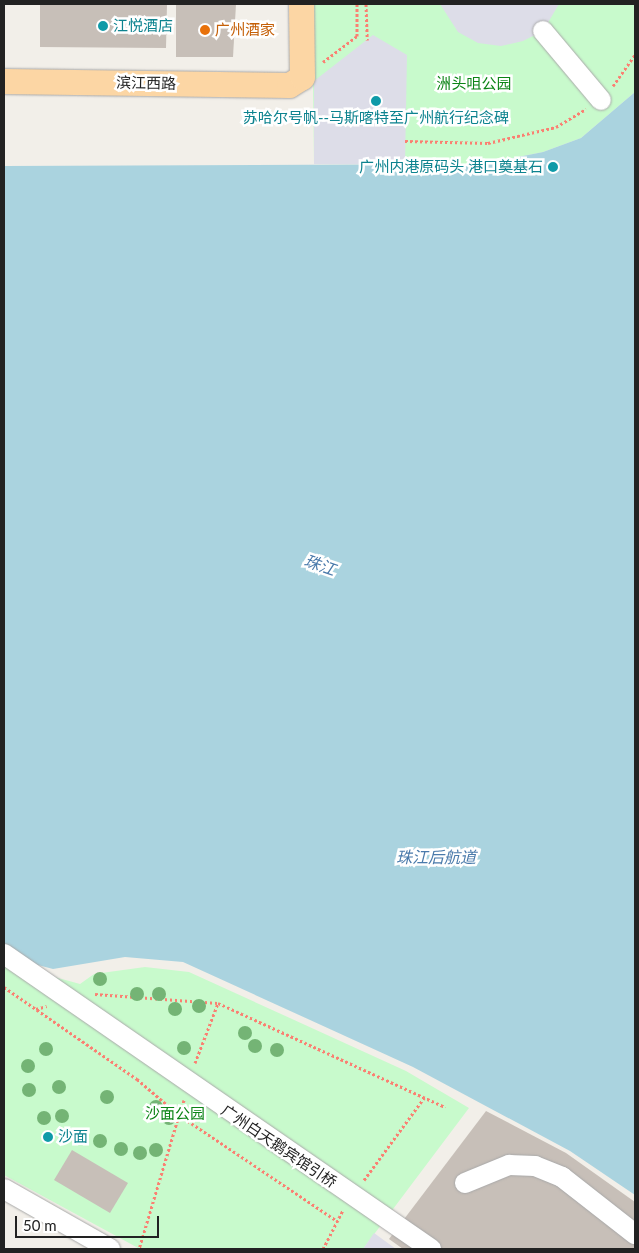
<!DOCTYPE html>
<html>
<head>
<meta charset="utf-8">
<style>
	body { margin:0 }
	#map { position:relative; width:639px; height:1253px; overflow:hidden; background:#f2efe9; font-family:Lato,"Noto Sans SC",sans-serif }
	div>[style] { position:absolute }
	.park>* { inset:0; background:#c8facc }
	.plaza>* { inset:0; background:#dddde8 }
	.water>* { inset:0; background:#aad3df }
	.building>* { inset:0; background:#c7bfb8 }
	.path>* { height:3px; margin-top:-1.5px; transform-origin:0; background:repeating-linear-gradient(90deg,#fa8072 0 2.5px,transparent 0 5px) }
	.roads { filter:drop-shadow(0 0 1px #a9a9a9) drop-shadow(0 0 1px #a9a9a9) }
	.minor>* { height:20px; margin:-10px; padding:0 10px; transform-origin:10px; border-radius:10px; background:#fff }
	.major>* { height:25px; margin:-12.5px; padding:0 12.5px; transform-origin:12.5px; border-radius:12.5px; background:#fcd6a4 }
	.bridges { filter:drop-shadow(0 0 1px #a9a9a9) drop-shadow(0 0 1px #a9a9a9) }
	.minor-bridge>* { height:20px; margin:-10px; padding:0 10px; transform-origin:10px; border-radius:10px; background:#fff }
	.trees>* { width:14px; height:14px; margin:-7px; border-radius:50%; background:#74b475 }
	.dots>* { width:14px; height:14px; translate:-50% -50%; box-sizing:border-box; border:2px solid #fff; border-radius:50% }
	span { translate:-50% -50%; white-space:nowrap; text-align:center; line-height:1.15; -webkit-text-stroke:5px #fff; paint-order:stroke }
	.culture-label { font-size:15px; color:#0d838f }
	.left { translate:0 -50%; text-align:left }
	.right { translate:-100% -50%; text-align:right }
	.food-label { font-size:15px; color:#c56008 }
	.street-label { font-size:15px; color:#222 }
	.park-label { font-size:15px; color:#0c8416 }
	.water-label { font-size:16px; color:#4a7aab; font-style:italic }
	.frame { position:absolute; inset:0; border:5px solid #222; pointer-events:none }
	.scale { position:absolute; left:15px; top:1216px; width:144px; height:22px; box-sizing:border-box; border:2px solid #222; border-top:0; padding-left:6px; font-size:15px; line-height:18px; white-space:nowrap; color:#222; -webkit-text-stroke:4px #fff; paint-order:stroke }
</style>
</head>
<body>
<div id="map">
	<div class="park">
		<i style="clip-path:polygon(312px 4px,635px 4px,635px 92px,581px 138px,543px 152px,482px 164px,314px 164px)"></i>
		<i style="clip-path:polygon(4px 963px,80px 984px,94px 974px,145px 967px,189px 972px,406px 1071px,469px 1108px,363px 1249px,140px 1249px,4px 1175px)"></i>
	</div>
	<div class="plaza">
		<i style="clip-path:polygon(440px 4px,559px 4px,543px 31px,523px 41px,501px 46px,478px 43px,458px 32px)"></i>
		<i style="clip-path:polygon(373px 35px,407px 55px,405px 164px,314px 164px,314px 81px)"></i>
		<i style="clip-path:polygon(374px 1233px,396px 1249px,363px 1249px)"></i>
	</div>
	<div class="water">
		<i style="clip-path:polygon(635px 92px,635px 1195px,570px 1151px,413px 1067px,183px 962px,125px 957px,53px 969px,4px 956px,4px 166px,482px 164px,543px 152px,581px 138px)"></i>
	</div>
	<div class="building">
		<i style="clip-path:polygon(40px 4px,167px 4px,166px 48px,40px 47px)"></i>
		<i style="clip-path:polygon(176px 4px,236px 4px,233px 57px,176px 57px)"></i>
		<i style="clip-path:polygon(486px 1111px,566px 1153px,635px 1202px,635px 1249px,403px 1249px,389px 1239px)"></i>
		<i style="clip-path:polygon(72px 1150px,128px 1183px,110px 1213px,54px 1180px)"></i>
	</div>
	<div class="path">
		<i style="left:366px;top:4px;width:36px;rotate:88deg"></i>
		<i style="left:323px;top:62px;width:43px;rotate:-37.4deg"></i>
		<i style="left:357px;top:36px;width:32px;rotate:-90deg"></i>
		<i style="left:613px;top:86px;width:39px;rotate:-55deg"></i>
		<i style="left:405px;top:141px;width:83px;rotate:1.4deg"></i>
		<i style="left:488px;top:143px;width:70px;rotate:-13.2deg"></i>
		<i style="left:556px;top:127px;width:35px;rotate:-31deg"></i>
		<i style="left:4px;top:987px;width:162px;rotate:34.7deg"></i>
		<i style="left:137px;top:1079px;width:55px;rotate:40.6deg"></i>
		<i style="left:179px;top:1115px;width:140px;rotate:106.6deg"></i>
		<i style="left:95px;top:994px;width:123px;rotate:4.2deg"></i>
		<i style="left:218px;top:1003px;width:250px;rotate:24.6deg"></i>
		<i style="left:36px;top:1009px;width:11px;rotate:-15deg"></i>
		<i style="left:195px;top:1063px;width:64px;rotate:-69deg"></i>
		<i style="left:184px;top:1100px;width:16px;rotate:108deg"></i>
		<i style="left:179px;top:1115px;width:189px;rotate:33.8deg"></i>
		<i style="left:364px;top:1180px;width:102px;rotate:-53.8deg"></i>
		<i style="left:323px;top:1249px;width:44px;rotate:-62.9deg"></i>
	</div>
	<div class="roads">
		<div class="minor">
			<i style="left:543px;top:31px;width:90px;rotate:50deg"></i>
			<i style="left:465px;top:1183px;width:48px;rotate:-22.2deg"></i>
			<i style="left:509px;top:1165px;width:26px;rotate:2deg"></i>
			<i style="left:535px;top:1166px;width:29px;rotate:22deg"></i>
			<i style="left:562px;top:1177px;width:93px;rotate:38deg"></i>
			<i style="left:4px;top:1189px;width:122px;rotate:29.5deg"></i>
		</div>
		<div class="major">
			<i style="left:4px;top:81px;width:285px;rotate:0.8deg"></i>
			<i style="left:289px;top:85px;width:15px;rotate:-32deg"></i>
			<i style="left:302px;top:77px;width:73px;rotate:-90.8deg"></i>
		</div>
	</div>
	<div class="bridges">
		<div class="minor-bridge">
			<i style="left:4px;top:954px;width:519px;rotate:34.64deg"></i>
		</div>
	</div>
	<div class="trees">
		<i style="left:100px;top:979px"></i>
		<i style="left:137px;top:994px"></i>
		<i style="left:159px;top:994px"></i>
		<i style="left:199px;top:1006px"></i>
		<i style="left:175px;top:1009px"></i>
		<i style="left:245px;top:1033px"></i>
		<i style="left:255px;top:1046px"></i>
		<i style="left:184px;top:1048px"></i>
		<i style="left:46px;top:1049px"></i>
		<i style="left:277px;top:1050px"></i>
		<i style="left:28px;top:1066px"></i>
		<i style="left:59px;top:1087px"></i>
		<i style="left:29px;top:1090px"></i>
		<i style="left:107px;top:1097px"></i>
		<i style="left:156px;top:1107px"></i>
		<i style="left:62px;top:1116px"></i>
		<i style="left:44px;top:1118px"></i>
		<i style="left:169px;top:1118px"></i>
		<i style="left:100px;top:1141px"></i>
		<i style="left:121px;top:1149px"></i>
		<i style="left:156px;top:1150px"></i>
		<i style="left:140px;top:1153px"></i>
	</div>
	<div class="dots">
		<i style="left:103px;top:26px;background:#0f9aa8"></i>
		<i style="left:205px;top:30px;background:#e8710a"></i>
		<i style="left:376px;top:101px;background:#0f9aa8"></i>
		<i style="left:553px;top:167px;background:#0f9aa8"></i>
		<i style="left:48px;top:1137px;background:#0f9aa8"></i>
	</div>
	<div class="culture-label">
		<span class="left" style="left:113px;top:26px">江悦酒店</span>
		<span style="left:376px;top:118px">苏哈尔号帆--马斯喀特至广州航行纪念碑</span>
		<span class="right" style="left:543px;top:167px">广州内港原码头 港口奠基石</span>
		<span class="left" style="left:58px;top:1137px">沙面</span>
	</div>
	<div class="food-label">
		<span class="left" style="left:215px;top:30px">广州酒家</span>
	</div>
	<div class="street-label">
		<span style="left:146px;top:83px;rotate:1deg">滨江西路</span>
		<span style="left:279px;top:1146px;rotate:34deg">广州白天鹅宾馆引桥</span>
	</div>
	<div class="park-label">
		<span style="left:474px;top:84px">洲头咀公园</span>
		<span style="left:175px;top:1114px">沙面公园</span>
	</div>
	<div class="water-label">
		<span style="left:320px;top:565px;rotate:19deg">珠江</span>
		<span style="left:436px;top:857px">珠江后航道</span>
	</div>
	<div class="frame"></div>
	<div class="scale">50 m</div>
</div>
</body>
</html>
